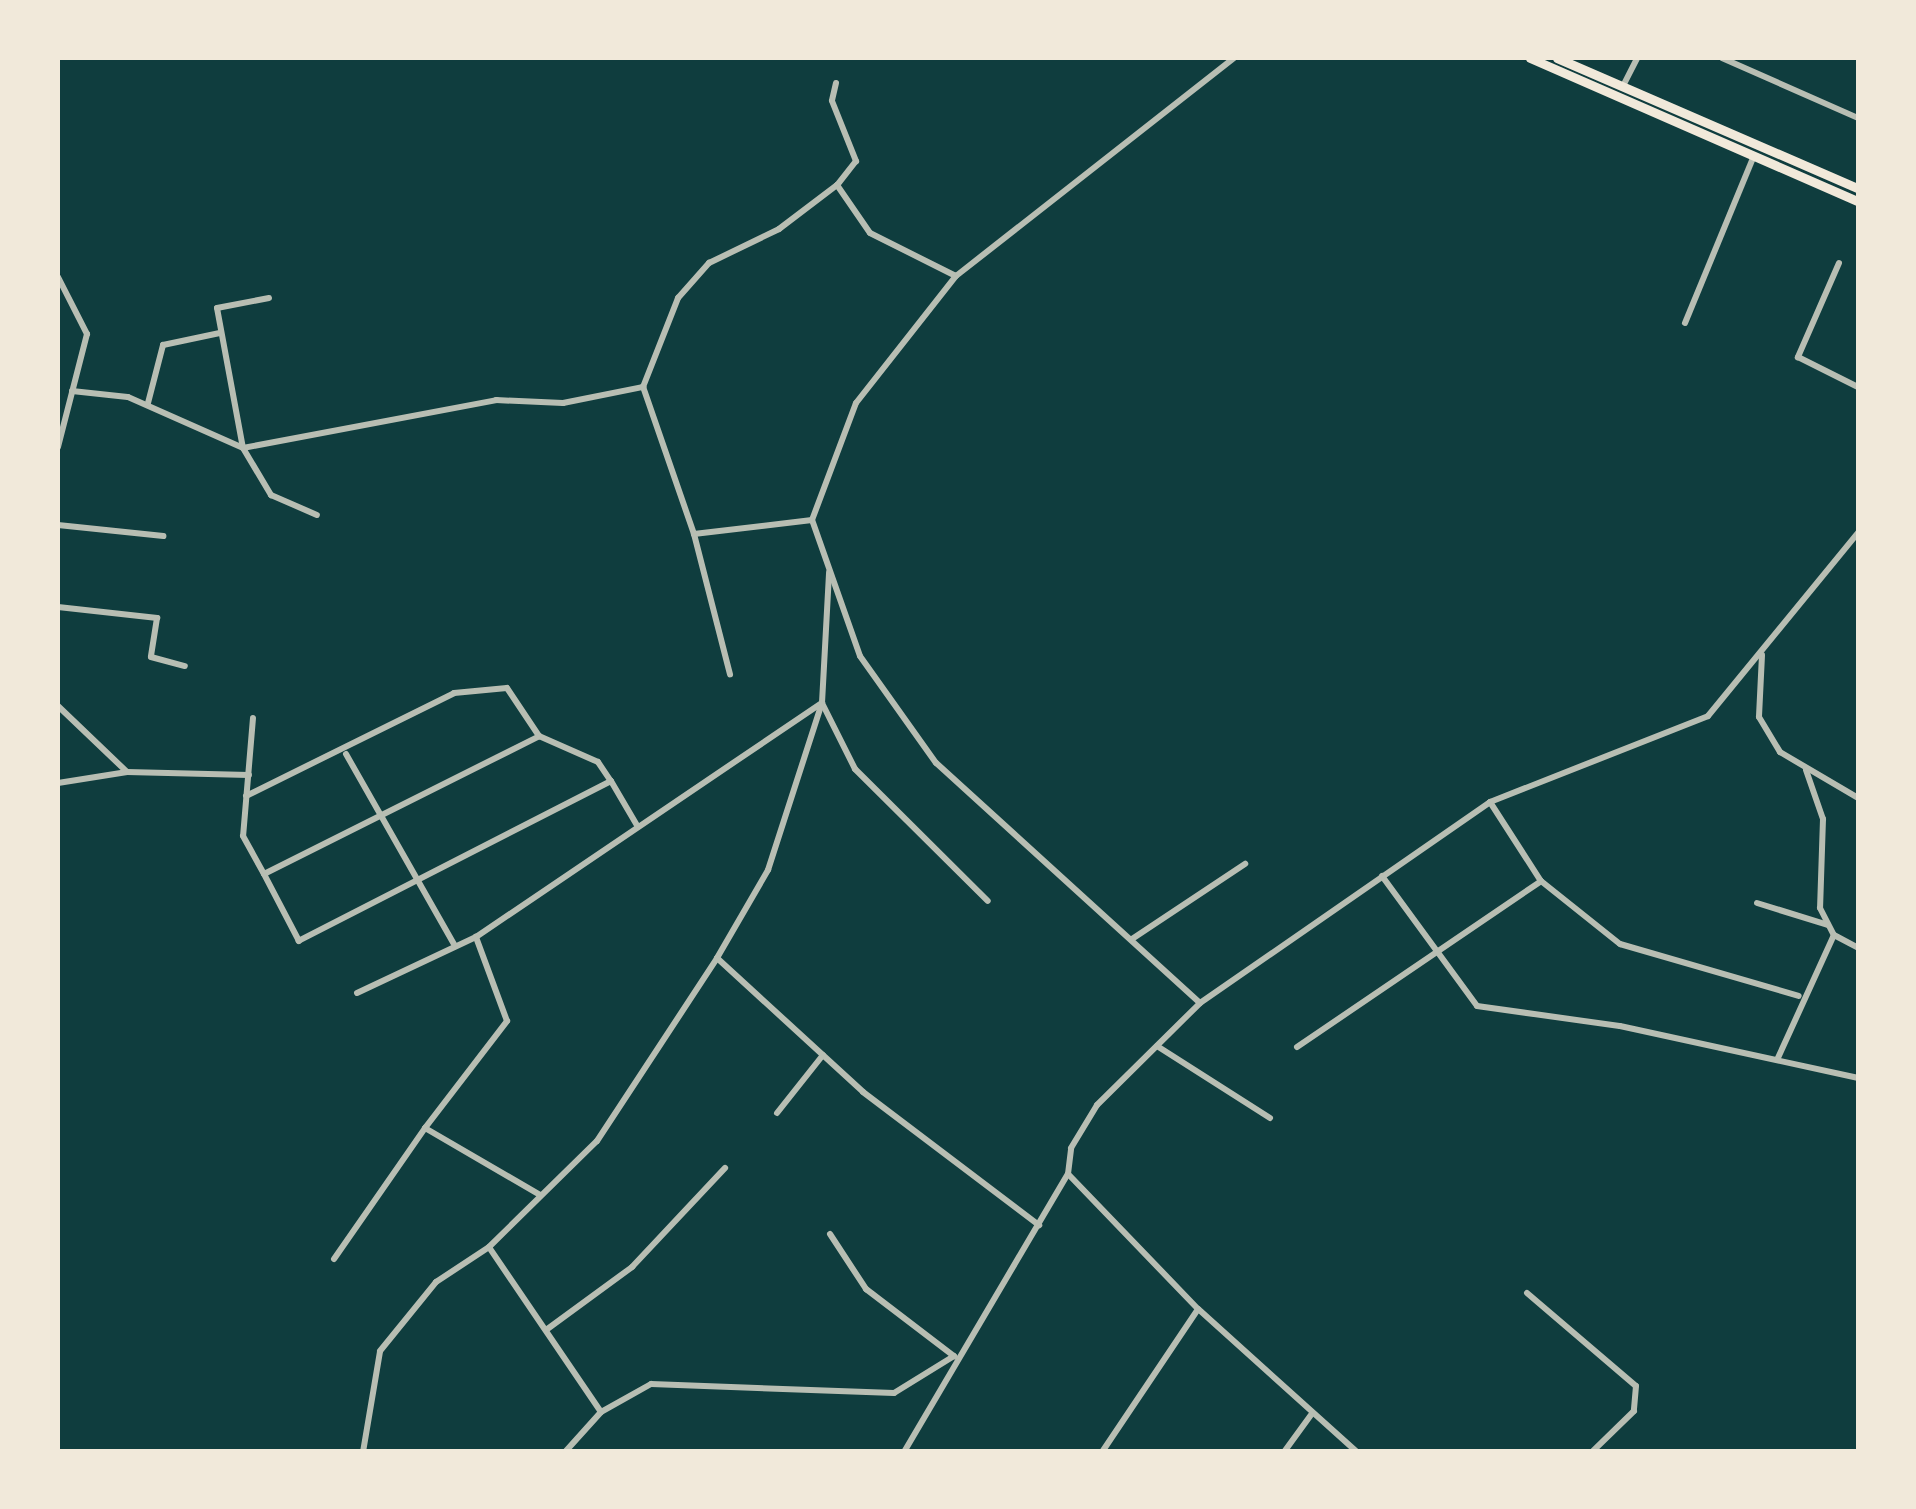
<!DOCTYPE html>
<html>
<head>
<meta charset="utf-8">
<style>
	body { margin:0 }
	#map { position:relative; width:1916px; height:1509px; overflow:hidden; background:#0f3d3e; font-family:"Nunito Sans",sans-serif }
	div>[style] { position:absolute }
	.minor>* { height:6px; margin:-3px; padding:0 3px; transform-origin:3px; border-radius:3px; background:#b8beb3 }
	.secondary>* { height:9px; margin:-4.5px; padding:0 4.5px; transform-origin:4.5px; border-radius:4.5px; background:#f1e9da }
	span { translate:-50% -50%; white-space:nowrap; text-align:center; line-height:1.15; -webkit-text-stroke:10px #f1e9da; paint-order:stroke }
	.frame { position:absolute; inset:0; border:60px solid #f1e9da; pointer-events:none }
</style>
</head>
<body>
<div id="map">
	<div class="minor">
		<i style="left:1722px;top:58px;width:149px;rotate:23.8deg"></i>
		<i style="left:836px;top:83px;width:18px;rotate:103deg"></i>
		<i style="left:832px;top:101px;width:65px;rotate:68.2deg"></i>
		<i style="left:856px;top:161px;width:31px;rotate:128deg"></i>
		<i style="left:1623px;top:86px;width:31px;rotate:-63deg"></i>
		<i style="left:1839px;top:263px;width:103px;rotate:113.6deg"></i>
		<i style="left:1798px;top:357px;width:67px;rotate:26.6deg"></i>
		<i style="left:58px;top:277px;width:64px;rotate:63deg"></i>
		<i style="left:87px;top:334px;width:117px;rotate:104.4deg"></i>
		<i style="left:269px;top:298px;width:53px;rotate:169.1deg"></i>
		<i style="left:217px;top:308px;width:142px;rotate:79.5deg"></i>
		<i style="left:243px;top:448px;width:258px;rotate:-10.7deg"></i>
		<i style="left:496px;top:400px;width:67px;rotate:2.6deg"></i>
		<i style="left:563px;top:403px;width:82px;rotate:-11.3deg"></i>
		<i style="left:1685px;top:323px;width:181px;rotate:-67.6deg"></i>
		<i style="left:72px;top:391px;width:56px;rotate:6.1deg"></i>
		<i style="left:128px;top:397px;width:126px;rotate:23.9deg"></i>
		<i style="left:243px;top:448px;width:55px;rotate:59.2deg"></i>
		<i style="left:271px;top:495px;width:50px;rotate:23.5deg"></i>
		<i style="left:148px;top:403px;width:60px;rotate:-75.5deg"></i>
		<i style="left:163px;top:345px;width:58px;rotate:-11.9deg"></i>
		<i style="left:812px;top:520px;width:119px;rotate:173.2deg"></i>
		<i style="left:694px;top:534px;width:156px;rotate:-109.1deg"></i>
		<i style="left:643px;top:387px;width:96px;rotate:-68.5deg"></i>
		<i style="left:678px;top:298px;width:47px;rotate:-48.5deg"></i>
		<i style="left:709px;top:263px;width:78px;rotate:-25.9deg"></i>
		<i style="left:779px;top:229px;width:73px;rotate:-37.2deg"></i>
		<i style="left:837px;top:185px;width:58px;rotate:55.5deg"></i>
		<i style="left:870px;top:233px;width:96px;rotate:26.6deg"></i>
		<i style="left:58px;top:525px;width:106px;rotate:6deg"></i>
		<i style="left:694px;top:534px;width:145px;rotate:75.6deg"></i>
		<i style="left:58px;top:607px;width:100px;rotate:6.3deg"></i>
		<i style="left:157px;top:618px;width:39px;rotate:99deg"></i>
		<i style="left:151px;top:657px;width:35px;rotate:15deg"></i>
		<i style="left:1762px;top:655px;width:62px;rotate:92.8deg"></i>
		<i style="left:1759px;top:717px;width:41px;rotate:59deg"></i>
		<i style="left:1780px;top:752px;width:91px;rotate:30.5deg"></i>
		<i style="left:58px;top:706px;width:95px;rotate:43.7deg"></i>
		<i style="left:253px;top:718px;width:118px;rotate:94.8deg"></i>
		<i style="left:243px;top:836px;width:43px;rotate:61.1deg"></i>
		<i style="left:346px;top:754px;width:221px;rotate:60.4deg"></i>
		<i style="left:1806px;top:770px;width:52px;rotate:70.9deg"></i>
		<i style="left:1823px;top:819px;width:89px;rotate:91.9deg"></i>
		<i style="left:1820px;top:908px;width:30px;rotate:63deg"></i>
		<i style="left:1834px;top:935px;width:27px;rotate:28deg"></i>
		<i style="left:611px;top:781px;width:351px;rotate:152.9deg"></i>
		<i style="left:299px;top:941px;width:76px;rotate:-117.6deg"></i>
		<i style="left:264px;top:874px;width:308px;rotate:-26.6deg"></i>
		<i style="left:539px;top:736px;width:64px;rotate:23.8deg"></i>
		<i style="left:598px;top:762px;width:23px;rotate:56deg"></i>
		<i style="left:611px;top:781px;width:53px;rotate:59.6deg"></i>
		<i style="left:58px;top:783px;width:70px;rotate:-9.1deg"></i>
		<i style="left:127px;top:772px;width:122px;rotate:1.4deg"></i>
		<i style="left:246px;top:796px;width:232px;rotate:-26.3deg"></i>
		<i style="left:454px;top:693px;width:53px;rotate:-5.4deg"></i>
		<i style="left:507px;top:688px;width:58px;rotate:56.3deg"></i>
		<i style="left:1490px;top:802px;width:94px;rotate:57.2deg"></i>
		<i style="left:1541px;top:881px;width:101px;rotate:38.6deg"></i>
		<i style="left:1620px;top:944px;width:186px;rotate:16.2deg"></i>
		<i style="left:1382px;top:876px;width:161px;rotate:53.8deg"></i>
		<i style="left:1477px;top:1006px;width:144px;rotate:8deg"></i>
		<i style="left:1620px;top:1026px;width:244px;rotate:12.3deg"></i>
		<i style="left:1757px;top:903px;width:74px;rotate:17.2deg"></i>
		<i style="left:1132px;top:939px;width:136px;rotate:-33.6deg"></i>
		<i style="left:717px;top:958px;width:198px;rotate:42.5deg"></i>
		<i style="left:863px;top:1092px;width:221px;rotate:37.1deg"></i>
		<i style="left:357px;top:993px;width:132px;rotate:-25.2deg"></i>
		<i style="left:1200px;top:1003px;width:357px;rotate:-137.7deg"></i>
		<i style="left:936px;top:763px;width:131px;rotate:-125.4deg"></i>
		<i style="left:860px;top:656px;width:144px;rotate:-109.4deg"></i>
		<i style="left:812px;top:520px;width:125px;rotate:-69.4deg"></i>
		<i style="left:856px;top:403px;width:162px;rotate:-51.8deg"></i>
		<i style="left:956px;top:276px;width:353px;rotate:-38.1deg"></i>
		<i style="left:1157px;top:1046px;width:134px;rotate:32.5deg"></i>
		<i style="left:1297px;top:1047px;width:295px;rotate:-34.2deg"></i>
		<i style="left:1777px;top:1060px;width:137px;rotate:-65.5deg"></i>
		<i style="left:777px;top:1113px;width:74px;rotate:-51.6deg"></i>
		<i style="left:425px;top:1128px;width:135px;rotate:-52.5deg"></i>
		<i style="left:507px;top:1021px;width:90px;rotate:-110.3deg"></i>
		<i style="left:476px;top:937px;width:418px;rotate:-34.1deg"></i>
		<i style="left:822px;top:703px;width:131px;rotate:-86.9deg"></i>
		<i style="left:830px;top:1234px;width:66px;rotate:56.8deg"></i>
		<i style="left:866px;top:1289px;width:111px;rotate:37.3deg"></i>
		<i style="left:954px;top:1356px;width:70px;rotate:148.3deg"></i>
		<i style="left:894px;top:1393px;width:243px;rotate:-177.9deg"></i>
		<i style="left:651px;top:1384px;width:57px;rotate:150.8deg"></i>
		<i style="left:601px;top:1412px;width:199px;rotate:-124.2deg"></i>
		<i style="left:489px;top:1247px;width:151px;rotate:-44.5deg"></i>
		<i style="left:597px;top:1141px;width:219px;rotate:-56.7deg"></i>
		<i style="left:717px;top:958px;width:102px;rotate:-59.9deg"></i>
		<i style="left:768px;top:870px;width:176px;rotate:-72.1deg"></i>
		<i style="left:822px;top:703px;width:74px;rotate:63.4deg"></i>
		<i style="left:855px;top:769px;width:187px;rotate:44.8deg"></i>
		<i style="left:334px;top:1259px;width:160px;rotate:-55.2deg"></i>
		<i style="left:425px;top:1128px;width:133px;rotate:30.2deg"></i>
		<i style="left:1527px;top:1293px;width:143px;rotate:40.5deg"></i>
		<i style="left:1636px;top:1386px;width:25px;rotate:95deg"></i>
		<i style="left:1634px;top:1411px;width:59px;rotate:135.7deg"></i>
		<i style="left:546px;top:1330px;width:107px;rotate:-36.2deg"></i>
		<i style="left:632px;top:1267px;width:136px;rotate:-46.8deg"></i>
		<i style="left:363px;top:1452px;width:102px;rotate:-80.4deg"></i>
		<i style="left:380px;top:1351px;width:89px;rotate:-50.9deg"></i>
		<i style="left:436px;top:1282px;width:64px;rotate:-33.4deg"></i>
		<i style="left:565px;top:1452px;width:54px;rotate:-48deg"></i>
		<i style="left:904px;top:1452px;width:323px;rotate:-59.5deg"></i>
		<i style="left:1102px;top:1452px;width:172px;rotate:-56.1deg"></i>
		<i style="left:1284px;top:1452px;width:46px;rotate:-53.9deg"></i>
		<i style="left:1357px;top:1452px;width:214px;rotate:-138deg"></i>
		<i style="left:1198px;top:1309px;width:187px;rotate:-133.9deg"></i>
		<i style="left:1068px;top:1174px;width:26px;rotate:-83deg"></i>
		<i style="left:1071px;top:1148px;width:50px;rotate:-58.8deg"></i>
		<i style="left:1097px;top:1105px;width:145px;rotate:-44.7deg"></i>
		<i style="left:1200px;top:1003px;width:353px;rotate:-34.7deg"></i>
		<i style="left:1490px;top:802px;width:234px;rotate:-21.5deg"></i>
		<i style="left:1708px;top:716px;width:237px;rotate:-50.7deg"></i>
	</div>
	<div class="secondary">
		<i style="left:1530px;top:58px;width:358px;rotate:23.6deg"></i>
		<i style="left:1557px;top:58px;width:328px;rotate:23.4deg"></i>
	</div>
	<div class="frame"></div>
</div>
</body>
</html>
